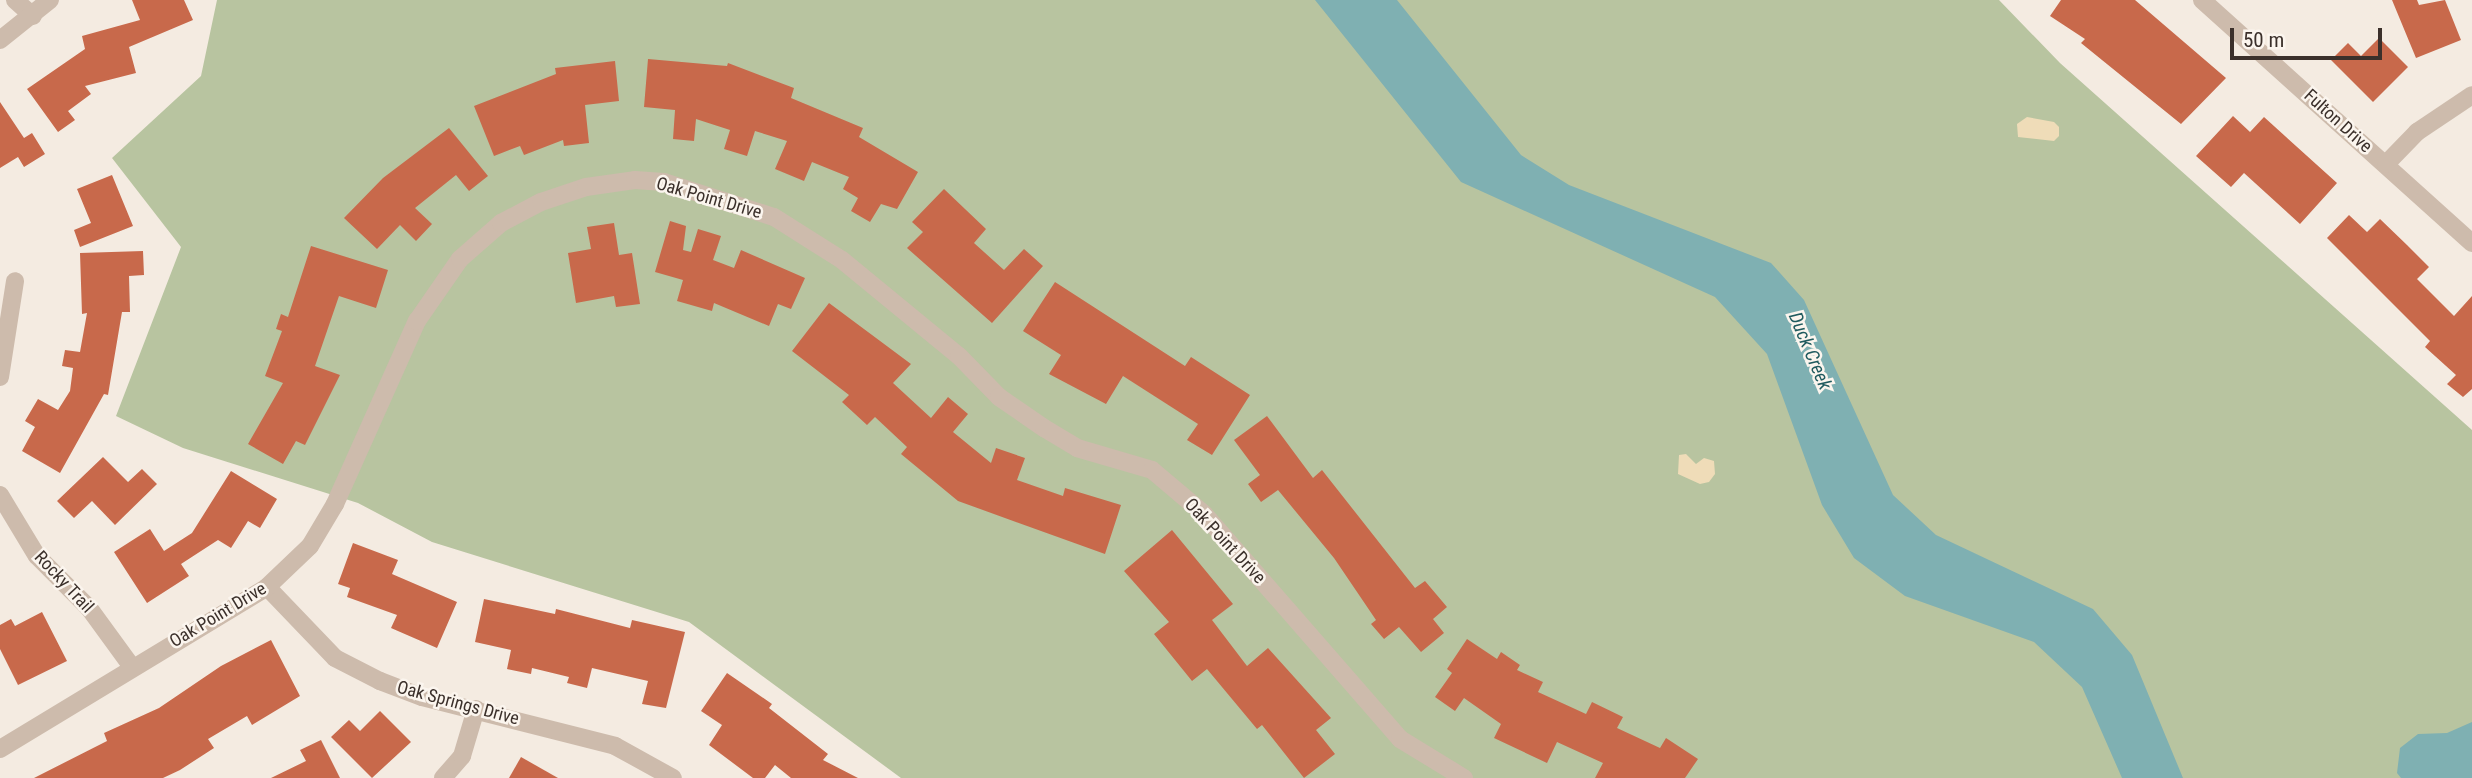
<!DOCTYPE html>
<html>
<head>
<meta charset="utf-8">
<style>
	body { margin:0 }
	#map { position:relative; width:2472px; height:778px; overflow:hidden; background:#f4ebe1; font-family:"Roboto Condensed",sans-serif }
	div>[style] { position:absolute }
	.green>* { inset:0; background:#b8c4a0 }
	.sand>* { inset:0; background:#efdcb8 }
	.water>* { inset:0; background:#7fb0b2 }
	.building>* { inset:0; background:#c8694b }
	.minor>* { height:18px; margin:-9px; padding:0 9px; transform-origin:9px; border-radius:9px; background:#cdbbac }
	span { translate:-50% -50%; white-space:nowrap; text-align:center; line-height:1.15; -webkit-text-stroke:5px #fbf5ee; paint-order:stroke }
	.street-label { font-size:18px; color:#3b302b }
	.water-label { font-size:19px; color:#1f5a5e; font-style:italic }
	.scale { position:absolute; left:2230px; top:28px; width:152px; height:32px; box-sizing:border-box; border:4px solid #3b302b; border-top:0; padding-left:9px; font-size:21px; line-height:24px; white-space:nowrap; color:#3b302b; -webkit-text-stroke:5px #fbf5ee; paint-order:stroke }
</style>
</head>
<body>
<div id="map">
	<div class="green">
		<i style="clip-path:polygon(217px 0,1999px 0,2060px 63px,2472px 430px,2472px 778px,901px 778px,689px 622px,432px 542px,358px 503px,183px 448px,116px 416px,181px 247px,112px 158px,201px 76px)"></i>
	</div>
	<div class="sand">
		<i style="clip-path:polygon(2027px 117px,2054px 122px,2059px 127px,2059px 136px,2054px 141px,2018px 137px,2017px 124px)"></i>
		<i style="clip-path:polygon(1686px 454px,1696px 464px,1704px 458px,1714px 461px,1715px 474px,1709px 482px,1700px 484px,1678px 474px,1679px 455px)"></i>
	</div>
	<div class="water">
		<i style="clip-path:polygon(1315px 0,1397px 0,1521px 155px,1569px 185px,1771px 263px,1804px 300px,1893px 495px,1936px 535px,2093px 609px,2132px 655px,2183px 778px,2122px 778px,2082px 687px,2034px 642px,1905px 596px,1854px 558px,1822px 505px,1767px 354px,1715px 297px,1461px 182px)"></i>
		<i style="clip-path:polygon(2472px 722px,2472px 778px,2401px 778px,2397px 773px,2400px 748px,2418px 734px,2447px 733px)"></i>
	</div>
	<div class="building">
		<i style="clip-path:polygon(132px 0,184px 0,193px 20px,129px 47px,136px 73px,85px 86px,91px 94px,68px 111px,75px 120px,58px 132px,27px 89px,85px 49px,82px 36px,140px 20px)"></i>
		<i style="clip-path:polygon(2061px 0,2135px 0,2226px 78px,2181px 124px,2081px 43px,2085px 39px,2050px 16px)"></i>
		<i style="clip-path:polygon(2392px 0,2417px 0,2419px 5px,2445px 0,2461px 40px,2416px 58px)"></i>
		<i style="clip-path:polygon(2379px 38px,2408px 67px,2373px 102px,2331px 60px,2348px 43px,2361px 56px)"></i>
		<i style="clip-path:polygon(648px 59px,727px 66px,728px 63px,794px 88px,791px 98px,863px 128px,859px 137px,918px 172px,897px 209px,881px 204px,870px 222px,851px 211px,858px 198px,843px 189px,849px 177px,812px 162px,804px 181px,775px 169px,787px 141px,755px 131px,747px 156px,724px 149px,730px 130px,696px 119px,694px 141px,673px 139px,675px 110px,644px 107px)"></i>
		<i style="clip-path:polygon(615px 61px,619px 101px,585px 105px,589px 143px,564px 146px,563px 140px,524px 155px,520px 146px,494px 156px,474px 106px,556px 74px,555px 68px)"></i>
		<i style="clip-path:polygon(0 102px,24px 138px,32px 133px,45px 154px,24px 167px,18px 157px,0 168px)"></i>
		<i style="clip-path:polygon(2233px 116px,2250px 132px,2264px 117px,2337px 183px,2300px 224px,2244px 173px,2231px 187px,2196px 156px)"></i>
		<i style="clip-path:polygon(449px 128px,488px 176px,469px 191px,456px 175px,415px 208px,432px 224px,416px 241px,400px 225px,377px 249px,344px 218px,383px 178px)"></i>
		<i style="clip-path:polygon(112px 175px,133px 226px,80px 247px,74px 230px,91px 223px,77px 189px)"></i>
		<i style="clip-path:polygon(944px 189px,986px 229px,974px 243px,1004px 270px,1024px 249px,1043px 266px,992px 323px,907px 248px,923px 232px,912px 222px)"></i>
		<i style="clip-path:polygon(2349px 215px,2367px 232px,2380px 219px,2407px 245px,2429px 267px,2417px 279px,2454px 316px,2472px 296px,2472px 389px,2463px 397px,2447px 384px,2456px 375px,2425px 347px,2430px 341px,2327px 238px)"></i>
		<i style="clip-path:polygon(670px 221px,686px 226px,683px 250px,691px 252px,698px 229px,721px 236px,713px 260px,734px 268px,741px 250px,805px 278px,791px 309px,778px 304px,769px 326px,714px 303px,712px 311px,677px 301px,683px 280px,655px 272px)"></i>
		<i style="clip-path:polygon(614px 223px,619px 255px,632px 253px,640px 304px,616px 307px,614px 296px,576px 303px,568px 253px,591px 249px,587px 227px)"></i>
		<i style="clip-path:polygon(311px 246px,388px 270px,376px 308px,339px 296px,315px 366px,340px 375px,305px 445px,296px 441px,283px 464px,248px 444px,283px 383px,265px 376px,282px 331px,276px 329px,281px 314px,288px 317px)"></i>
		<i style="clip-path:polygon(143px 251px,144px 275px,129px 276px,130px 312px,122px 312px,108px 395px,104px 394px,60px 473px,22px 451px,35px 427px,25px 421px,38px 399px,58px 410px,70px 391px,73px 368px,62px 366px,65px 350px,80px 352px,87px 313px,82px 314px,80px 253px)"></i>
		<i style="clip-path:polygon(1055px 282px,1185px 366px,1191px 357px,1250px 395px,1212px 455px,1187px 440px,1198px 424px,1123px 376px,1106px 404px,1049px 374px,1061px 355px,1023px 331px)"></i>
		<i style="clip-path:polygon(829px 303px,911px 364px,893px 383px,931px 418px,948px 397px,968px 414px,953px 432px,991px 463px,996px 448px,1025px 458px,1017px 480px,1063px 496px,1065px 488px,1121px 505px,1105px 554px,958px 501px,901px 454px,907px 447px,875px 417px,867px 425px,842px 402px,849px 395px,792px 351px)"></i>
		<i style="clip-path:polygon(1267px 416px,1313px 478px,1322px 470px,1415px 588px,1425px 581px,1447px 607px,1433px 619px,1444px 633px,1421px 652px,1399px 627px,1384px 639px,1371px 624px,1376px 620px,1334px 558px,1278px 490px,1261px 502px,1248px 484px,1260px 475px,1234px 440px)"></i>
		<i style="clip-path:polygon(103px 457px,128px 482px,142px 469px,157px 484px,115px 525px,92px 501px,74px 518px,57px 501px)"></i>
		<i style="clip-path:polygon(231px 471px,277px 499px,260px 528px,248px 521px,231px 548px,218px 540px,181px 564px,189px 576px,147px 603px,114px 552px,150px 529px,164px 551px,192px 533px)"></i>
		<i style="clip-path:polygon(1172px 530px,1233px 604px,1212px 620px,1247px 666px,1268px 648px,1331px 718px,1316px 730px,1335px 754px,1304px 778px,1262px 725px,1257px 729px,1207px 669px,1192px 681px,1154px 634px,1169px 622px,1124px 571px)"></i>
		<i style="clip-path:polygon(353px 543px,398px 560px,392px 574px,457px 602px,437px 648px,391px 628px,397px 615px,347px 597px,350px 588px,338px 584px)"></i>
		<i style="clip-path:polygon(484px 599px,555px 614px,556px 609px,630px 628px,632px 620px,685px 632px,666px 708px,642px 704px,648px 681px,592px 668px,587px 688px,567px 683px,569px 677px,532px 668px,531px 674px,507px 669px,511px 650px,475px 642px)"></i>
		<i style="clip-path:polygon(42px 612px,67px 661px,18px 685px,0 649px,0 625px,11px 619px,15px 626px)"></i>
		<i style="clip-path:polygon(1467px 639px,1497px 659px,1501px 652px,1520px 665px,1517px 670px,1543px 682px,1538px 692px,1586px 714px,1592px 702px,1623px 717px,1617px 728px,1660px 748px,1666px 738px,1698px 759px,1685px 778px,1595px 778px,1603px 763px,1557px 742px,1547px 763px,1494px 738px,1501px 724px,1464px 698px,1455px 711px,1435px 697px,1452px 673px,1447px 669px)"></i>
		<i style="clip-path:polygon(271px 640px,300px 696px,252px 725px,247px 716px,208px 739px,214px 748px,180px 770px,163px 778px,34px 778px,107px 741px,104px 733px,159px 708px,221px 666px)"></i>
		<i style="clip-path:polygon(727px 673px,772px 704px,769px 708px,828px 754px,823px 760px,858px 778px,791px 778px,775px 765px,765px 778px,753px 778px,709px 745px,722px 725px,701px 711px)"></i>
		<i style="clip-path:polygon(380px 711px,411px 742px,372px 778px,331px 737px,349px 720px,360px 731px)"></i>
		<i style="clip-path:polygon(321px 740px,340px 778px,271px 778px,306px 761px,300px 750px)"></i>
		<i style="clip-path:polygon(521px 757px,558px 778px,509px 778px)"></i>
	</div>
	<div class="minor">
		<i style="left:15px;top:0;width:24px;rotate:42deg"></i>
		<i style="left:2202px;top:0;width:363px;rotate:42deg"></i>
		<i style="left:0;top:40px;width:64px;rotate:-38.7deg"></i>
		<i style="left:2386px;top:164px;width:45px;rotate:-45.9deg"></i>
		<i style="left:2417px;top:132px;width:66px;rotate:-33.9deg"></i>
		<i style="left:0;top:377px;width:97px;rotate:-81.1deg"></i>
		<i style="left:0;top:495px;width:71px;rotate:58.8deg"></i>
		<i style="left:37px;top:556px;width:74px;rotate:45deg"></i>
		<i style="left:89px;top:608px;width:73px;rotate:53.9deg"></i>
		<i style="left:267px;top:587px;width:98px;rotate:46.2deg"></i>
		<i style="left:335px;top:658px;width:51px;rotate:27.1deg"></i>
		<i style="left:380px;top:681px;width:45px;rotate:20.9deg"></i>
		<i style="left:422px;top:697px;width:199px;rotate:14.2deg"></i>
		<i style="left:615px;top:746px;width:66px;rotate:28.9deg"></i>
		<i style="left:0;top:749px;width:312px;rotate:-31.2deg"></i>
		<i style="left:267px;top:587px;width:59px;rotate:-43.6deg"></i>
		<i style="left:310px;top:546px;width:49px;rotate:-59.2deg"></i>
		<i style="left:335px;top:504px;width:201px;rotate:-65.9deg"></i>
		<i style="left:417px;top:321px;width:75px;rotate:-55.3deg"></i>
		<i style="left:460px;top:259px;width:55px;rotate:-41.3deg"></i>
		<i style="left:501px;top:223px;width:45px;rotate:-27.7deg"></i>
		<i style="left:541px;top:202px;width:47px;rotate:-18.4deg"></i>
		<i style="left:586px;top:187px;width:49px;rotate:-8.1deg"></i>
		<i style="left:635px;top:180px;width:29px;rotate:4deg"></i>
		<i style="left:664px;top:182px;width:115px;rotate:17.7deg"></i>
		<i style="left:774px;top:217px;width:80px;rotate:32.3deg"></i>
		<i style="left:842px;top:260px;width:151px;rotate:39.4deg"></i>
		<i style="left:959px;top:356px;width:57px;rotate:45.7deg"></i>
		<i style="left:999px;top:397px;width:55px;rotate:34.6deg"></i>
		<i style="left:1044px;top:428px;width:39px;rotate:31deg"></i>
		<i style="left:1077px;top:448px;width:78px;rotate:16.3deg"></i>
		<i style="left:1152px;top:470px;width:68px;rotate:40.2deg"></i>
		<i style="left:1204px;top:514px;width:298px;rotate:48.9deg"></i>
		<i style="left:1400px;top:739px;width:75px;rotate:31.4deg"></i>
		<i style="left:443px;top:778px;width:29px;rotate:-49deg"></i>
		<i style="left:462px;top:756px;width:49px;rotate:-73.4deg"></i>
	</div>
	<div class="street-label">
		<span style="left:2338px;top:121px;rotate:42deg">Fulton Drive</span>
		<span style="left:709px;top:198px;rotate:16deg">Oak Point Drive</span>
		<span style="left:1225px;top:541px;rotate:47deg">Oak Point Drive</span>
		<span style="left:64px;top:582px;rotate:47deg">Rocky Trail</span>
		<span style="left:218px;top:615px;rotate:-31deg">Oak Point Drive</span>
		<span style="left:458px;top:703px;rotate:15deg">Oak Springs Drive</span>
	</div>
	<div class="water-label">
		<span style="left:1810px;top:351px;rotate:67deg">Duck Creek</span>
	</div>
	<div class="scale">50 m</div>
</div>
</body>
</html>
